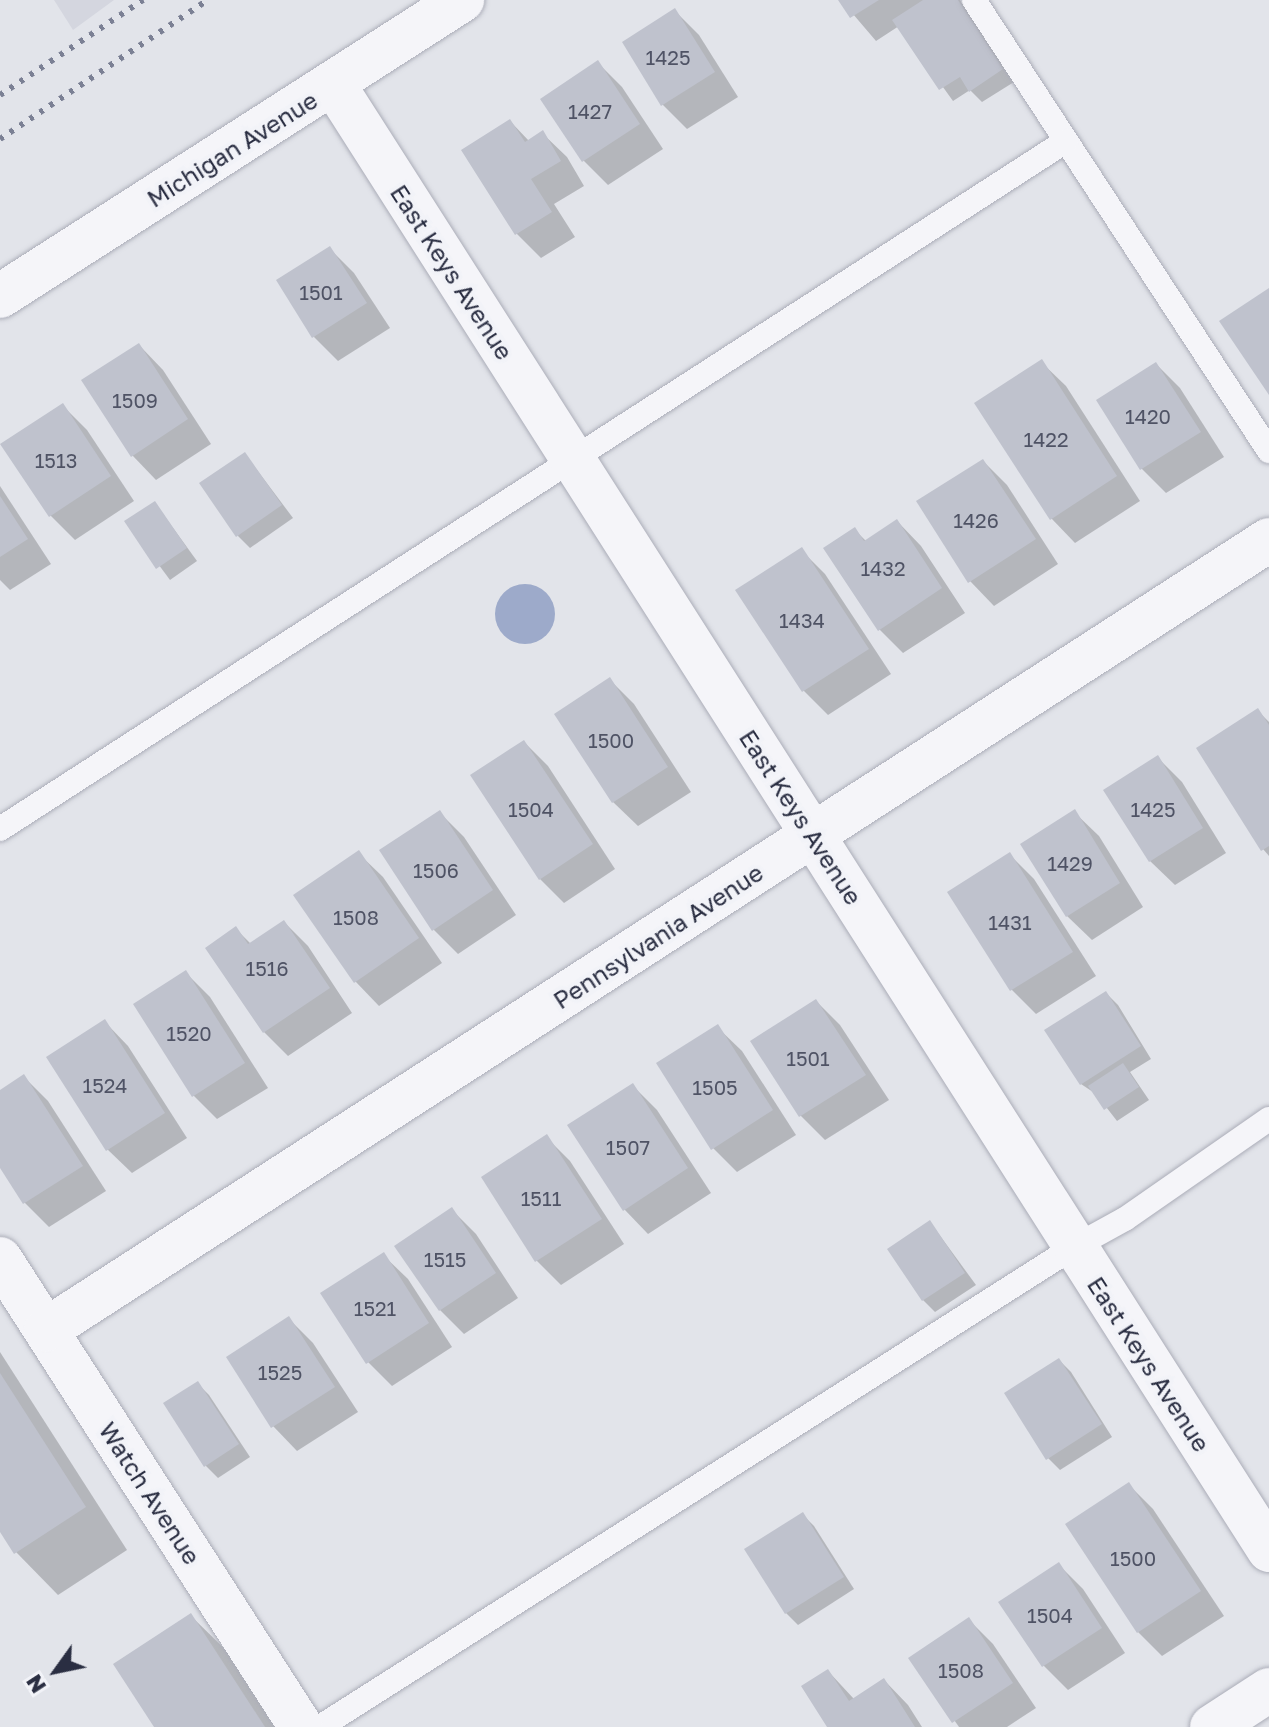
<!DOCTYPE html>
<html>
<head>
<meta charset="utf-8">
<style>
	body { margin:0 }
	#map { position:relative; width:1269px; height:1727px; overflow:hidden; background:#e2e4ea; font-family:"Golos Text",sans-serif }
	div>[style] { position:absolute }
	.built>* { inset:0; background:#d4d6df }
	.water>* { inset:0; background:#9daaca }
	.round { border-radius:50% }
	.shadow>* { inset:0; background:#0003 }
	.building>* { inset:0; background:#bfc2cd }
	.roads { filter:drop-shadow(0 0 2px #abadb8) drop-shadow(0 0 2px #abadb8) }
	.lane>* { height:24px; margin:-12px; padding:0 12px; transform-origin:12px; border-radius:12px; background:#f5f5f9 }
	.street>* { height:44px; margin:-22px; padding:0 22px; transform-origin:22px; border-radius:22px; background:#f5f5f9 }
	.rail>* { height:6px; margin-top:-3px; transform-origin:0; background:repeating-linear-gradient(90deg,#7b8094 0 4px,transparent 0 12px) }
	span { translate:-50% -50%; white-space:nowrap; text-align:center; line-height:1.15; -webkit-text-stroke:8px #f2f3f8; paint-order:stroke }
	.number-label { font-size:20px; color:#4f5365 }
	.number-label span { -webkit-text-stroke-width:0 }
	.street-label { font-size:24px; color:#2a2e42 }
	.north { position:absolute; left:16px; top:1631px; width:80px; height:80px; -webkit-text-stroke:6px #f2f3f8; paint-order:stroke; rotate:237deg; font-size:22px; font-weight:700; line-height:32px; text-align:center; color:#2a2e42 }
	.north::after { content:''; display:block; margin:auto; width:28px; height:36px; background:#2a2e42; clip-path:polygon(50% 0,100% 100%,50% 72%,0 100%) }
</style>
</head>
<body>
<div id="map">
	<div class="built">
		<i style="clip-path:polygon(54px 0,114px 0,73px 30px)"></i>
	</div>
	<div class="water">
		<i class="round" style="left:495px;top:584px;width:60px;height:60px"></i>
	</div>
	<div class="shadow">
		<i style="clip-path:polygon(841px 0,960px 0,1014px 82px,982px 102px,970px 90px,953px 101px,899px 26px,876px 41px)"></i>
		<i style="clip-path:polygon(675px 11px,699px 35px,738px 97px,687px 129px,663px 105px,625px 43px)"></i>
		<i style="clip-path:polygon(598px 63px,622px 87px,663px 149px,608px 185px,584px 161px,543px 99px)"></i>
		<i style="clip-path:polygon(510px 121px,529px 141px,542px 133px,567px 157px,584px 186px,554px 204px,575px 237px,541px 258px,517px 234px)"></i>
		<i style="clip-path:polygon(330px 249px,354px 273px,390px 328px,338px 361px,314px 337px)"></i>
		<i style="clip-path:polygon(139px 345px,163px 370px,211px 444px,156px 480px,132px 455px)"></i>
		<i style="clip-path:polygon(1041px 362px,1066px 386px,1140px 501px,1075px 543px,1051px 518px)"></i>
		<i style="clip-path:polygon(1156px 364px,1180px 388px,1224px 457px,1166px 493px,1142px 469px,1099px 401px)"></i>
		<i style="clip-path:polygon(63px 406px,87px 430px,134px 501px,75px 540px,50px 515px)"></i>
		<i style="clip-path:polygon(245px 454px,293px 518px,250px 548px,238px 536px)"></i>
		<i style="clip-path:polygon(983px 461px,1007px 485px,1058px 564px,994px 606px,970px 581px)"></i>
		<i style="clip-path:polygon(0 486px,51px 564px,10px 590px,0 580px)"></i>
		<i style="clip-path:polygon(155px 503px,197px 561px,170px 580px,127px 522px)"></i>
		<i style="clip-path:polygon(897px 521px,921px 546px,965px 613px,903px 653px,879px 629px,855px 530px,867px 542px)"></i>
		<i style="clip-path:polygon(801px 550px,825px 574px,891px 674px,828px 715px,804px 691px,738px 591px)"></i>
		<i style="clip-path:polygon(610px 680px,634px 704px,691px 792px,638px 826px,613px 802px)"></i>
		<i style="clip-path:polygon(1258px 711px,1269px 722px,1269px 856px,1263px 849px)"></i>
		<i style="clip-path:polygon(524px 742px,548px 766px,615px 869px,564px 903px,540px 879px)"></i>
		<i style="clip-path:polygon(1158px 758px,1182px 782px,1226px 853px,1175px 885px,1150px 861px)"></i>
		<i style="clip-path:polygon(1074px 812px,1099px 836px,1143px 907px,1092px 940px,1067px 916px)"></i>
		<i style="clip-path:polygon(440px 813px,464px 837px,516px 915px,458px 954px,434px 930px)"></i>
		<i style="clip-path:polygon(358px 853px,383px 877px,442px 963px,379px 1006px,355px 981px)"></i>
		<i style="clip-path:polygon(1010px 855px,1034px 879px,1096px 976px,1036px 1014px,1012px 990px,950px 893px)"></i>
		<i style="clip-path:polygon(284px 922px,308px 946px,352px 1013px,288px 1056px,264px 1032px,236px 929px,251px 944px)"></i>
		<i style="clip-path:polygon(186px 973px,210px 997px,268px 1088px,217px 1119px,193px 1095px)"></i>
		<i style="clip-path:polygon(1106px 993px,1118px 1005px,1151px 1059px,1130px 1072px,1149px 1100px,1117px 1121px,1096px 1094px,1081px 1084px)"></i>
		<i style="clip-path:polygon(816px 1001px,840px 1025px,889px 1100px,825px 1140px,801px 1116px,752px 1042px)"></i>
		<i style="clip-path:polygon(104px 1021px,128px 1046px,187px 1138px,132px 1173px,107px 1149px)"></i>
		<i style="clip-path:polygon(717px 1027px,742px 1051px,796px 1135px,737px 1172px,713px 1148px)"></i>
		<i style="clip-path:polygon(24px 1077px,48px 1101px,106px 1191px,49px 1227px,25px 1203px,0 1164px,0 1092px)"></i>
		<i style="clip-path:polygon(633px 1086px,657px 1110px,711px 1193px,648px 1234px,624px 1209px)"></i>
		<i style="clip-path:polygon(546px 1137px,570px 1161px,624px 1244px,561px 1285px,537px 1261px,484px 1178px)"></i>
		<i style="clip-path:polygon(452px 1210px,476px 1234px,518px 1298px,464px 1334px,440px 1310px)"></i>
		<i style="clip-path:polygon(930px 1222px,976px 1285px,935px 1312px,923px 1300px)"></i>
		<i style="clip-path:polygon(383px 1255px,408px 1279px,452px 1347px,392px 1386px,368px 1362px)"></i>
		<i style="clip-path:polygon(289px 1319px,313px 1343px,358px 1412px,297px 1451px,273px 1426px)"></i>
		<i style="clip-path:polygon(0 1352px,127px 1550px,58px 1595px,16px 1552px,0 1528px)"></i>
		<i style="clip-path:polygon(1059px 1360px,1071px 1372px,1112px 1437px,1060px 1470px,1048px 1458px)"></i>
		<i style="clip-path:polygon(197px 1383px,209px 1395px,250px 1457px,218px 1478px,206px 1466px)"></i>
		<i style="clip-path:polygon(1129px 1485px,1153px 1509px,1224px 1616px,1162px 1656px,1138px 1632px)"></i>
		<i style="clip-path:polygon(802px 1514px,814px 1526px,854px 1589px,798px 1625px,786px 1613px)"></i>
		<i style="clip-path:polygon(1059px 1565px,1083px 1589px,1125px 1653px,1068px 1690px,1044px 1666px,1001px 1602px)"></i>
		<i style="clip-path:polygon(191px 1616px,234px 1658px,278px 1727px,156px 1727px)"></i>
		<i style="clip-path:polygon(969px 1620px,993px 1644px,1036px 1708px,1007px 1727px,959px 1727px,911px 1658px)"></i>
		<i style="clip-path:polygon(828px 1671px,854px 1699px,884px 1680px,908px 1705px,922px 1727px,830px 1727px)"></i>
	</div>
	<div class="building">
		<i style="clip-path:polygon(838px 0,879px 0,850px 18px)"></i>
		<i style="clip-path:polygon(923px 0,958px 0,1003px 69px,969px 92px,960px 77px,939px 90px,892px 20px)"></i>
		<i style="clip-path:polygon(675px 8px,715px 72px,661px 106px,622px 42px)"></i>
		<i style="clip-path:polygon(598px 60px,640px 124px,582px 162px,540px 99px)"></i>
		<i style="clip-path:polygon(510px 119px,525px 142px,543px 130px,561px 161px,531px 179px,552px 212px,515px 235px,461px 150px)"></i>
		<i style="clip-path:polygon(330px 246px,367px 303px,312px 338px,276px 280px)"></i>
		<i style="clip-path:polygon(1269px 288px,1269px 395px,1219px 321px)"></i>
		<i style="clip-path:polygon(139px 343px,188px 419px,131px 457px,81px 380px)"></i>
		<i style="clip-path:polygon(1042px 359px,1117px 476px,1050px 520px,974px 403px)"></i>
		<i style="clip-path:polygon(1156px 362px,1201px 432px,1140px 470px,1096px 400px)"></i>
		<i style="clip-path:polygon(63px 403px,111px 476px,49px 517px,0 444px)"></i>
		<i style="clip-path:polygon(245px 452px,282px 505px,236px 537px,199px 483px)"></i>
		<i style="clip-path:polygon(983px 459px,1036px 539px,968px 583px,916px 501px)"></i>
		<i style="clip-path:polygon(0 496px,28px 539px,0 557px)"></i>
		<i style="clip-path:polygon(155px 501px,187px 548px,156px 569px,124px 521px)"></i>
		<i style="clip-path:polygon(897px 519px,942px 588px,878px 631px,823px 548px,855px 527px,864px 541px)"></i>
		<i style="clip-path:polygon(802px 547px,869px 649px,802px 692px,735px 590px)"></i>
		<i style="clip-path:polygon(610px 677px,668px 767px,612px 803px,554px 714px)"></i>
		<i style="clip-path:polygon(1258px 708px,1269px 725px,1269px 846px,1261px 851px,1196px 748px)"></i>
		<i style="clip-path:polygon(524px 740px,593px 844px,539px 880px,470px 775px)"></i>
		<i style="clip-path:polygon(1158px 755px,1203px 828px,1149px 862px,1103px 790px)"></i>
		<i style="clip-path:polygon(1075px 809px,1120px 883px,1066px 917px,1020px 844px)"></i>
		<i style="clip-path:polygon(440px 810px,493px 890px,432px 931px,379px 850px)"></i>
		<i style="clip-path:polygon(359px 850px,419px 938px,354px 983px,293px 895px)"></i>
		<i style="clip-path:polygon(1010px 852px,1073px 952px,1010px 991px,947px 892px)"></i>
		<i style="clip-path:polygon(284px 920px,330px 988px,263px 1033px,205px 948px,236px 926px,248px 944px)"></i>
		<i style="clip-path:polygon(186px 970px,245px 1063px,192px 1097px,133px 1004px)"></i>
		<i style="clip-path:polygon(1106px 991px,1141px 1046px,1080px 1085px,1044px 1030px)"></i>
		<i style="clip-path:polygon(816px 999px,866px 1075px,799px 1117px,750px 1041px)"></i>
		<i style="clip-path:polygon(105px 1019px,165px 1113px,106px 1151px,46px 1057px)"></i>
		<i style="clip-path:polygon(718px 1024px,773px 1110px,711px 1150px,656px 1063px)"></i>
		<i style="clip-path:polygon(1123px 1063px,1139px 1087px,1104px 1110px,1088px 1086px)"></i>
		<i style="clip-path:polygon(24px 1074px,83px 1166px,23px 1204px,0 1168px,0 1090px)"></i>
		<i style="clip-path:polygon(633px 1083px,688px 1168px,623px 1211px,567px 1125px)"></i>
		<i style="clip-path:polygon(547px 1134px,602px 1219px,535px 1262px,481px 1177px)"></i>
		<i style="clip-path:polygon(452px 1207px,496px 1273px,439px 1311px,394px 1246px)"></i>
		<i style="clip-path:polygon(930px 1220px,965px 1273px,922px 1301px,887px 1249px)"></i>
		<i style="clip-path:polygon(384px 1252px,429px 1323px,366px 1364px,320px 1293px)"></i>
		<i style="clip-path:polygon(289px 1316px,335px 1387px,271px 1428px,226px 1357px)"></i>
		<i style="clip-path:polygon(1059px 1358px,1102px 1424px,1046px 1460px,1004px 1393px)"></i>
		<i style="clip-path:polygon(0 1373px,86px 1507px,14px 1554px,0 1532px)"></i>
		<i style="clip-path:polygon(198px 1381px,239px 1444px,204px 1467px,163px 1403px)"></i>
		<i style="clip-path:polygon(1129px 1482px,1201px 1591px,1137px 1633px,1065px 1524px)"></i>
		<i style="clip-path:polygon(803px 1512px,844px 1577px,785px 1614px,744px 1549px)"></i>
		<i style="clip-path:polygon(1059px 1562px,1102px 1628px,1042px 1667px,998px 1602px)"></i>
		<i style="clip-path:polygon(191px 1613px,265px 1727px,154px 1727px,113px 1664px)"></i>
		<i style="clip-path:polygon(969px 1617px,1013px 1683px,952px 1723px,908px 1658px)"></i>
		<i style="clip-path:polygon(828px 1669px,849px 1701px,884px 1678px,915px 1727px,827px 1727px,801px 1686px)"></i>
	</div>
	<div class="roads">
		<div class="lane">
			<i style="left:974px;top:0;width:539px;rotate:56.81deg"></i>
			<i style="left:0;top:829px;width:1269px;rotate:-32.84deg"></i>
			<i style="left:320px;top:1727px;width:894px;rotate:-32.48deg"></i>
			<i style="left:1074px;top:1247px;width:58px;rotate:-28.8deg"></i>
			<i style="left:1125px;top:1219px;width:175px;rotate:-34.8deg"></i>
		</div>
		<div class="street">
			<i style="left:334px;top:85px;width:1738px;rotate:57.45deg"></i>
			<i style="left:0;top:296px;width:549px;rotate:-32.65deg"></i>
			<i style="left:0;top:1259px;width:556px;rotate:57.25deg"></i>
			<i style="left:46px;top:1330px;width:1456px;rotate:-32.86deg"></i>
			<i style="left:1212px;top:1727px;width:68px;rotate:-33deg"></i>
		</div>
	</div>
	<div class="rail">
		<i style="left:0;top:95px;width:172px;rotate:-33.6deg"></i>
		<i style="left:0;top:139px;width:250px;rotate:-33.8deg"></i>
	</div>
	<div class="number-label">
		<span style="left:668px;top:57px">1425</span>
		<span style="left:590px;top:111px">1427</span>
		<span style="left:321px;top:292px">1501</span>
		<span style="left:135px;top:400px">1509</span>
		<span style="left:1148px;top:416px">1420</span>
		<span style="left:1046px;top:439px">1422</span>
		<span style="left:56px;top:460px">1513</span>
		<span style="left:976px;top:520px">1426</span>
		<span style="left:883px;top:568px">1432</span>
		<span style="left:802px;top:620px">1434</span>
		<span style="left:611px;top:740px">1500</span>
		<span style="left:531px;top:809px">1504</span>
		<span style="left:1153px;top:809px">1425</span>
		<span style="left:1070px;top:863px">1429</span>
		<span style="left:436px;top:870px">1506</span>
		<span style="left:356px;top:917px">1508</span>
		<span style="left:1010px;top:922px">1431</span>
		<span style="left:267px;top:968px">1516</span>
		<span style="left:189px;top:1033px">1520</span>
		<span style="left:808px;top:1058px">1501</span>
		<span style="left:105px;top:1085px">1524</span>
		<span style="left:715px;top:1087px">1505</span>
		<span style="left:628px;top:1147px">1507</span>
		<span style="left:541px;top:1198px">1511</span>
		<span style="left:445px;top:1259px">1515</span>
		<span style="left:375px;top:1308px">1521</span>
		<span style="left:280px;top:1372px">1525</span>
		<span style="left:1133px;top:1558px">1500</span>
		<span style="left:1050px;top:1615px">1504</span>
		<span style="left:961px;top:1670px">1508</span>
	</div>
	<div class="street-label">
		<span style="left:232px;top:149px;rotate:-32deg">Michigan Avenue</span>
		<span style="left:452px;top:272px;rotate:57deg">East Keys Avenue</span>
		<span style="left:801px;top:817px;rotate:57deg">East Keys Avenue</span>
		<span style="left:658px;top:936px;rotate:-33deg">Pennsylvania Avenue</span>
		<span style="left:1149px;top:1364px;rotate:57deg">East Keys Avenue</span>
		<span style="left:150px;top:1493px;rotate:57deg">Watch Avenue</span>
	</div>
	<div class="north">N</div>
</div>
</body>
</html>
